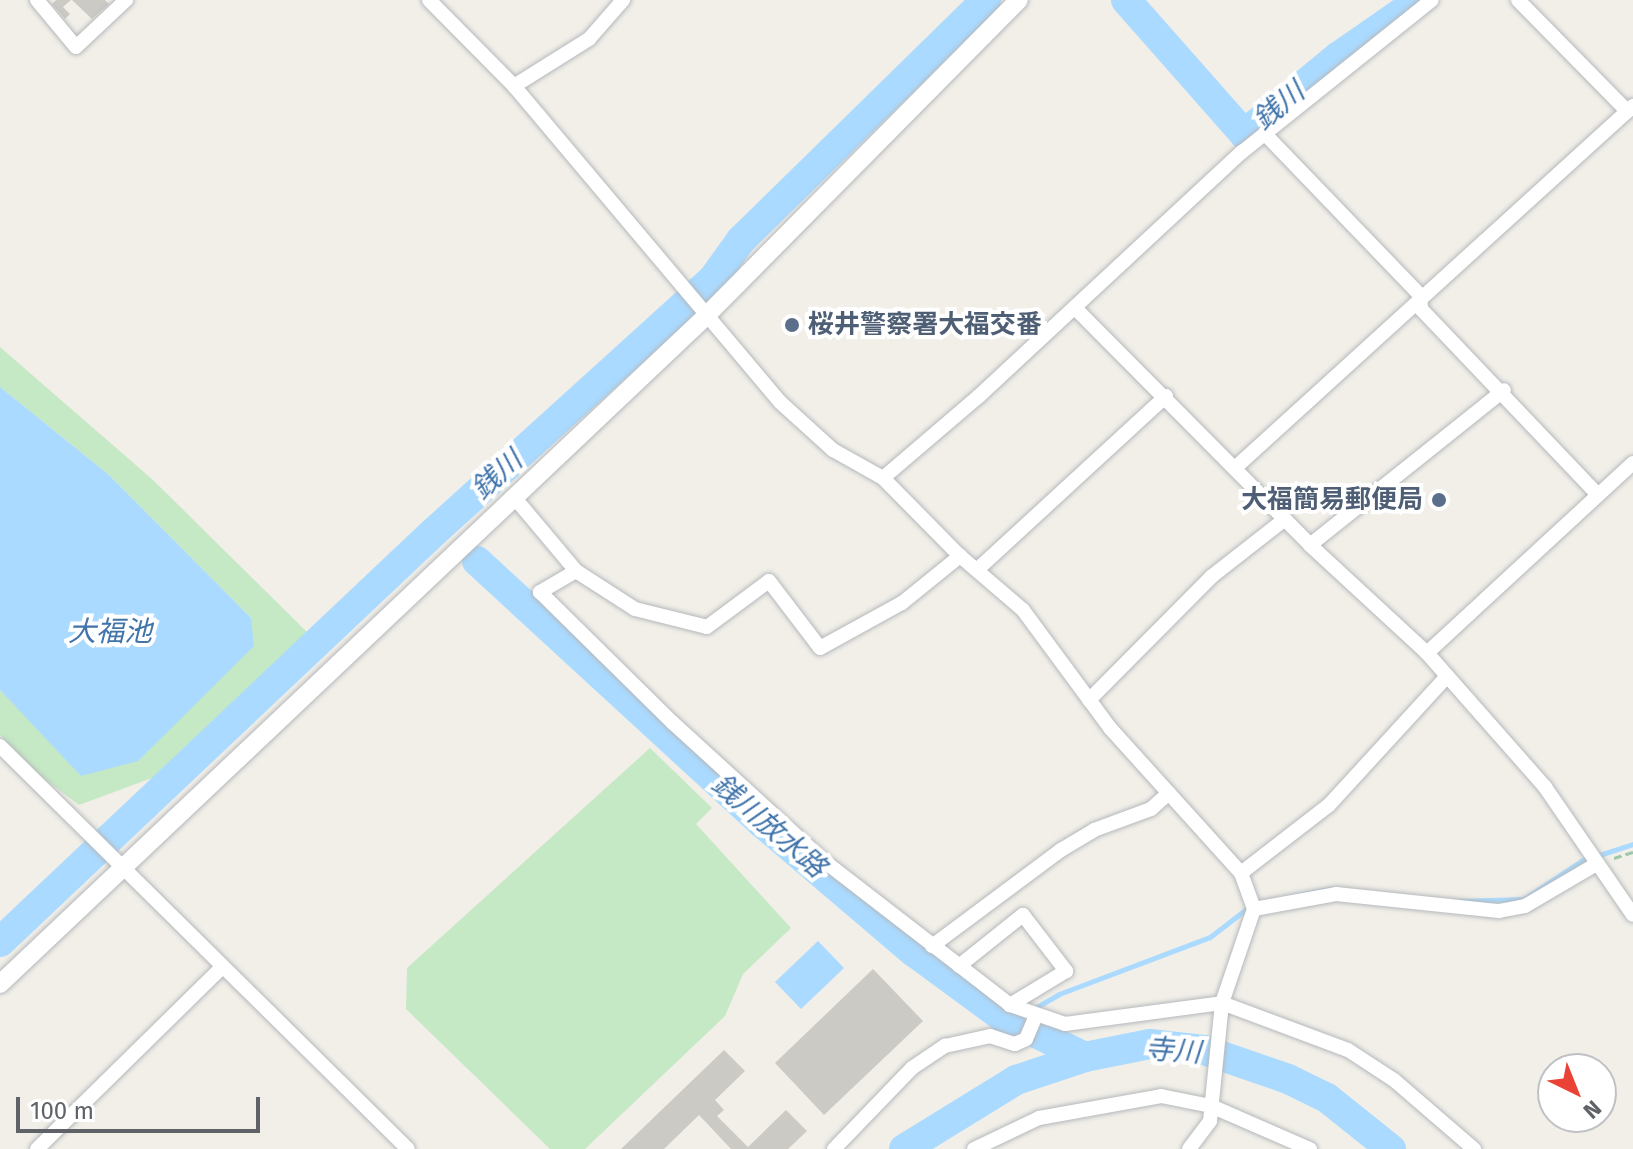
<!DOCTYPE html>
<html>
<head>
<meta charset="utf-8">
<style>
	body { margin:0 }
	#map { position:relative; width:1633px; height:1149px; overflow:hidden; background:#f1efe8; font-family:"Fira Sans","Noto Sans JP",sans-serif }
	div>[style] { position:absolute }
	.green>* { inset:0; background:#c5e8c5 }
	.water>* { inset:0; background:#aadaff }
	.stream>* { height:5px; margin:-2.5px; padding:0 2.5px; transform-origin:2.5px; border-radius:2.5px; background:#aadaff }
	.river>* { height:30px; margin:-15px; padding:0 15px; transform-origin:15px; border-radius:15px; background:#aadaff }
	.building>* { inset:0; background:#cccac5 }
	.path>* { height:3px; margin-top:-1.5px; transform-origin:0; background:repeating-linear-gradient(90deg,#9cc7a9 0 8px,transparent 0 12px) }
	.roads { filter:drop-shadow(0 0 2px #b5b8bc) drop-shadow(0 0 2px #b5b8bc) }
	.street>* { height:14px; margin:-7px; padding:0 7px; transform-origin:7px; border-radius:7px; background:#fff }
	.secondary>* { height:18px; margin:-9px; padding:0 9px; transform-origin:9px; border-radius:9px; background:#fff }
	.dots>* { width:22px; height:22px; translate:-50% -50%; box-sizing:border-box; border:4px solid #fff; border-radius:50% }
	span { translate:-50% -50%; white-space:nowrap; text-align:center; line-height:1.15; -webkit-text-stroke:8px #fff; paint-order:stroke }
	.service-label { font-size:26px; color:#4e5e75; font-weight:700 }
	.left { translate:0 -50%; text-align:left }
	.right { translate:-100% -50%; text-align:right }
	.water-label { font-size:28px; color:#4174aa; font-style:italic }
	.north { position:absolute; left:1537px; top:1053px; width:80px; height:80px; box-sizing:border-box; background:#fff; border:2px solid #bfc1c3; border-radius:50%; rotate:137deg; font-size:22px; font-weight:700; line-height:32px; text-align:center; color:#5f6368 }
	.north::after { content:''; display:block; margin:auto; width:28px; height:36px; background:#ea4335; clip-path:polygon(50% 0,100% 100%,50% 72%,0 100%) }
	.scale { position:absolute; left:16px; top:1097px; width:244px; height:36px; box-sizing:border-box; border:4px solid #5f6368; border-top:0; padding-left:10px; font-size:24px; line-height:28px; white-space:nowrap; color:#5f6368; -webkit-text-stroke:6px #fff; paint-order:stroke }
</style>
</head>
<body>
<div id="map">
	<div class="green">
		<i style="clip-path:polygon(0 347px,153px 480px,309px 634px,171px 771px,79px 805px,29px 767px,0 735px,0 690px,44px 735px,251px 618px,109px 475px,0 387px)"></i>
		<i style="clip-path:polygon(650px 748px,712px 808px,696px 824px,791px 928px,743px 974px,725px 1016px,585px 1149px,550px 1149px,406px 1009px,407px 968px)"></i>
	</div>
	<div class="water">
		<i style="clip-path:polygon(0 387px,109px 475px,251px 618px,254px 646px,138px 761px,81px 776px,0 690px)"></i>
		<i style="clip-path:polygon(818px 941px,844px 968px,801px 1009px,775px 982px)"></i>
	</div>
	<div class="stream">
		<i style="left:1459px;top:901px;width:65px;rotate:-1.8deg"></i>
		<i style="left:1524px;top:899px;width:69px;rotate:-33.7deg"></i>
		<i style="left:1581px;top:861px;width:55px;rotate:-18.1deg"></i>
		<i style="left:1258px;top:903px;width:73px;rotate:-11deg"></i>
		<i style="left:1021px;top:1028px;width:24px;rotate:-55deg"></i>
		<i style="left:1035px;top:1008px;width:28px;rotate:-30deg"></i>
		<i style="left:1059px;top:994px;width:161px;rotate:-20.7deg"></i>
		<i style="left:1210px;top:937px;width:49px;rotate:-37.6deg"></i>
	</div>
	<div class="river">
		<i style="left:1126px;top:0;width:179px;rotate:48.6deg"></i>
		<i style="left:1244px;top:134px;width:123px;rotate:-39.4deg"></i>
		<i style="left:1339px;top:56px;width:98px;rotate:-34.7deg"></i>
		<i style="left:477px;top:561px;width:386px;rotate:42.6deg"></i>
		<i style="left:761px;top:822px;width:201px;rotate:40.4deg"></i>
		<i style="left:914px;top:952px;width:108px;rotate:36.3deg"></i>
		<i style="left:1001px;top:1016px;width:93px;rotate:26deg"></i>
		<i style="left:0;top:942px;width:598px;rotate:-43.38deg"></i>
		<i style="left:435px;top:531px;width:375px;rotate:-42.2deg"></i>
		<i style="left:713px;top:279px;width:48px;rotate:-54.3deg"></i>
		<i style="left:741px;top:240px;width:343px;rotate:-44.4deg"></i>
		<i style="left:904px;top:1149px;width:132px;rotate:-31.6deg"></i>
		<i style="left:1016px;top:1080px;width:73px;rotate:-18.4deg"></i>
		<i style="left:1085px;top:1057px;width:66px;rotate:-11.3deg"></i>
		<i style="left:1150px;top:1044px;width:54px;rotate:6.3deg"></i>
		<i style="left:1204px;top:1050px;width:89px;rotate:19deg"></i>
		<i style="left:1288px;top:1079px;width:43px;rotate:26deg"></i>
		<i style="left:1327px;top:1098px;width:82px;rotate:38.6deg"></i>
	</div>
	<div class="building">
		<i style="clip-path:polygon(56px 0,71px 0,63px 7px,70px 14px,65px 19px,52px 4px)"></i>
		<i style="clip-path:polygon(72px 0,105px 0,109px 4px,92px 19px)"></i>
		<i style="clip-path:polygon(873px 969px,923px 1021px,824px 1115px,775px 1063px)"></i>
		<i style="clip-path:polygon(724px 1050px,745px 1071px,715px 1100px,724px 1110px,717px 1116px,748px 1147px,786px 1110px,807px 1131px,788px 1149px,731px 1149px,699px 1115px,664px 1149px,621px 1149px)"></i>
	</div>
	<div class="path">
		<i style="left:1614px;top:858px;width:20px;rotate:-18deg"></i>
	</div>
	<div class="roads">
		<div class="street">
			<i style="left:37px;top:0;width:61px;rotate:50.3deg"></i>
			<i style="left:76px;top:47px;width:69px;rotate:-43.2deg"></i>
			<i style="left:429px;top:0;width:121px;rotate:45.3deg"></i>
			<i style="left:514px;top:86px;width:413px;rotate:49.9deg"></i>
			<i style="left:780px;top:402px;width:72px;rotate:42.2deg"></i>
			<i style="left:833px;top:450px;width:57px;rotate:29.2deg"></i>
			<i style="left:883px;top:478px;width:110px;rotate:45.4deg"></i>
			<i style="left:960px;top:556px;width:83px;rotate:40.6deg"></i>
			<i style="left:1023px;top:610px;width:147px;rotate:53.6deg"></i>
			<i style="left:1110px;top:728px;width:195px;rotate:47.9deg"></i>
			<i style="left:1241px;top:873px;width:38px;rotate:70deg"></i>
			<i style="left:1518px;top:0;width:156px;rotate:45.5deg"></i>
			<i style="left:514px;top:86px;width:89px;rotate:-32.1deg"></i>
			<i style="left:589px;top:39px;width:52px;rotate:-48.9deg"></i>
			<i style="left:1265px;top:134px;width:223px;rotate:46.1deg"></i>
			<i style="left:1420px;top:295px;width:14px;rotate:86deg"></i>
			<i style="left:1421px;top:309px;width:255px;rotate:46.4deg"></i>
			<i style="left:1075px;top:308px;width:334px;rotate:45.2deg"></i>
			<i style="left:1310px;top:545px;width:159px;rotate:42.7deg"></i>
			<i style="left:1427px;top:653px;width:179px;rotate:48.6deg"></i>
			<i style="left:1545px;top:787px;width:155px;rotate:55.5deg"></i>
			<i style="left:1236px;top:467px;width:537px;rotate:-42.28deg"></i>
			<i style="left:883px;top:478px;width:126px;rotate:-40.5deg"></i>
			<i style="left:979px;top:396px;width:359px;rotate:-42.9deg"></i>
			<i style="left:1242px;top:152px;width:243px;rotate:-38.7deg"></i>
			<i style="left:514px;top:497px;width:97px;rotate:50deg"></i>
			<i style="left:576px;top:571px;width:42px;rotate:149.7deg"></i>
			<i style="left:540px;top:592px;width:187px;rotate:44.6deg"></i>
			<i style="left:673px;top:723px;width:205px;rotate:42.4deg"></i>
			<i style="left:824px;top:861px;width:235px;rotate:37.7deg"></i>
			<i style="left:1010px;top:1005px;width:58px;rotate:19.1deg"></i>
			<i style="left:1065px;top:1024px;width:158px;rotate:-7.6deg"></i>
			<i style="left:1222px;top:1003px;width:134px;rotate:20.5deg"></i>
			<i style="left:1348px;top:1050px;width:55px;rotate:33.1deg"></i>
			<i style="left:1394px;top:1080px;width:106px;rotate:40.8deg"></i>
			<i style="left:1310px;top:545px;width:248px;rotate:-38.6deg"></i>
			<i style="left:979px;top:568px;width:254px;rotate:-42.6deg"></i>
			<i style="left:576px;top:571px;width:70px;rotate:32.8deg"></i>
			<i style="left:635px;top:609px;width:74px;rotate:14deg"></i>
			<i style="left:707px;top:627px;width:77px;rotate:-36.6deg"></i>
			<i style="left:769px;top:581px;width:84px;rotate:52.7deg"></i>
			<i style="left:820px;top:648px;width:94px;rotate:-28.8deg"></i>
			<i style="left:902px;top:603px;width:75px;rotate:-39deg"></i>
			<i style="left:1427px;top:653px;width:280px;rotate:-42.7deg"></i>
			<i style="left:1089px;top:700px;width:173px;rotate:-45.2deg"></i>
			<i style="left:1211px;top:577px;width:94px;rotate:-38.1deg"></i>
			<i style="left:0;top:746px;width:573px;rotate:44.65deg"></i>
			<i style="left:1241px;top:873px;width:111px;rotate:-37.7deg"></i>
			<i style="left:1329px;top:805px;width:175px;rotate:-47.5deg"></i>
			<i style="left:1254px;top:909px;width:83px;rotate:-10.4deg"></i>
			<i style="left:1336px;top:894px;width:164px;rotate:6deg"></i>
			<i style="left:1499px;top:911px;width:26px;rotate:-11deg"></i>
			<i style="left:1525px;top:906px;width:81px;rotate:-30.4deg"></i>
			<i style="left:932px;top:946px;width:161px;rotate:-36.7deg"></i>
			<i style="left:1061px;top:850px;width:39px;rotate:-31deg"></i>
			<i style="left:1094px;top:830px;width:61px;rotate:-20.2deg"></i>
			<i style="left:1151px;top:809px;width:24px;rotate:-42deg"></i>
			<i style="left:959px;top:966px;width:82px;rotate:-38.6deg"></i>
			<i style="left:1023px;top:915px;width:71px;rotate:52.5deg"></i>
			<i style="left:1066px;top:971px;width:66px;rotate:148.7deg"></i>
			<i style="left:37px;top:1149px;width:260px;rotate:-44.5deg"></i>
			<i style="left:834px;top:1149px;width:112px;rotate:-46.1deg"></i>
			<i style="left:912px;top:1068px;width:40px;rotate:-34deg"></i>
			<i style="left:945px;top:1046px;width:46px;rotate:-12.5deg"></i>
			<i style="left:990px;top:1036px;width:26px;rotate:18deg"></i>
			<i style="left:1015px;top:1044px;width:12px;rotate:-24deg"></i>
			<i style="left:1026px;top:1039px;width:25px;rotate:-67deg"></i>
			<i style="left:974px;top:1149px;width:72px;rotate:-25.5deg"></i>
			<i style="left:1039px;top:1118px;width:124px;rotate:-10.2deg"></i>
			<i style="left:1161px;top:1096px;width:51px;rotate:11.3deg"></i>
			<i style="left:1211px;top:1106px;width:108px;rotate:23.5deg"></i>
			<i style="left:1189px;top:1149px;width:35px;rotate:-53deg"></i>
			<i style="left:1210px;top:1121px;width:119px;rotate:-84.2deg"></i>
			<i style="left:1222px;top:1003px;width:99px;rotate:-71.2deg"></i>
		</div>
		<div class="secondary">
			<i style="left:0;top:984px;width:971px;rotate:-43.41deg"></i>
			<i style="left:705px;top:317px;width:446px;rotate:-45.3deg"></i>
		</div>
	</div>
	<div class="dots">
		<i style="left:792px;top:325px;background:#5c6f8a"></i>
		<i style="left:1439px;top:500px;background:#5c6f8a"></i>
	</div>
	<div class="service-label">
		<span class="left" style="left:808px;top:325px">桜井警察署大福交番</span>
		<span class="right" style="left:1423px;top:500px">大福簡易郵便局</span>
	</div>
	<div class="water-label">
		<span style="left:1279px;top:106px;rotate:-40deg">銭川</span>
		<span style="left:497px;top:475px;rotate:-42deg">銭川</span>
		<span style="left:110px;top:632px">大福池</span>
		<span style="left:769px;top:826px;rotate:41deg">銭川放水路</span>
		<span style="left:1173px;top:1051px;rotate:4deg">寺川</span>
	</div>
	<div class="north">N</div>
	<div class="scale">100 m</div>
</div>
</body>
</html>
